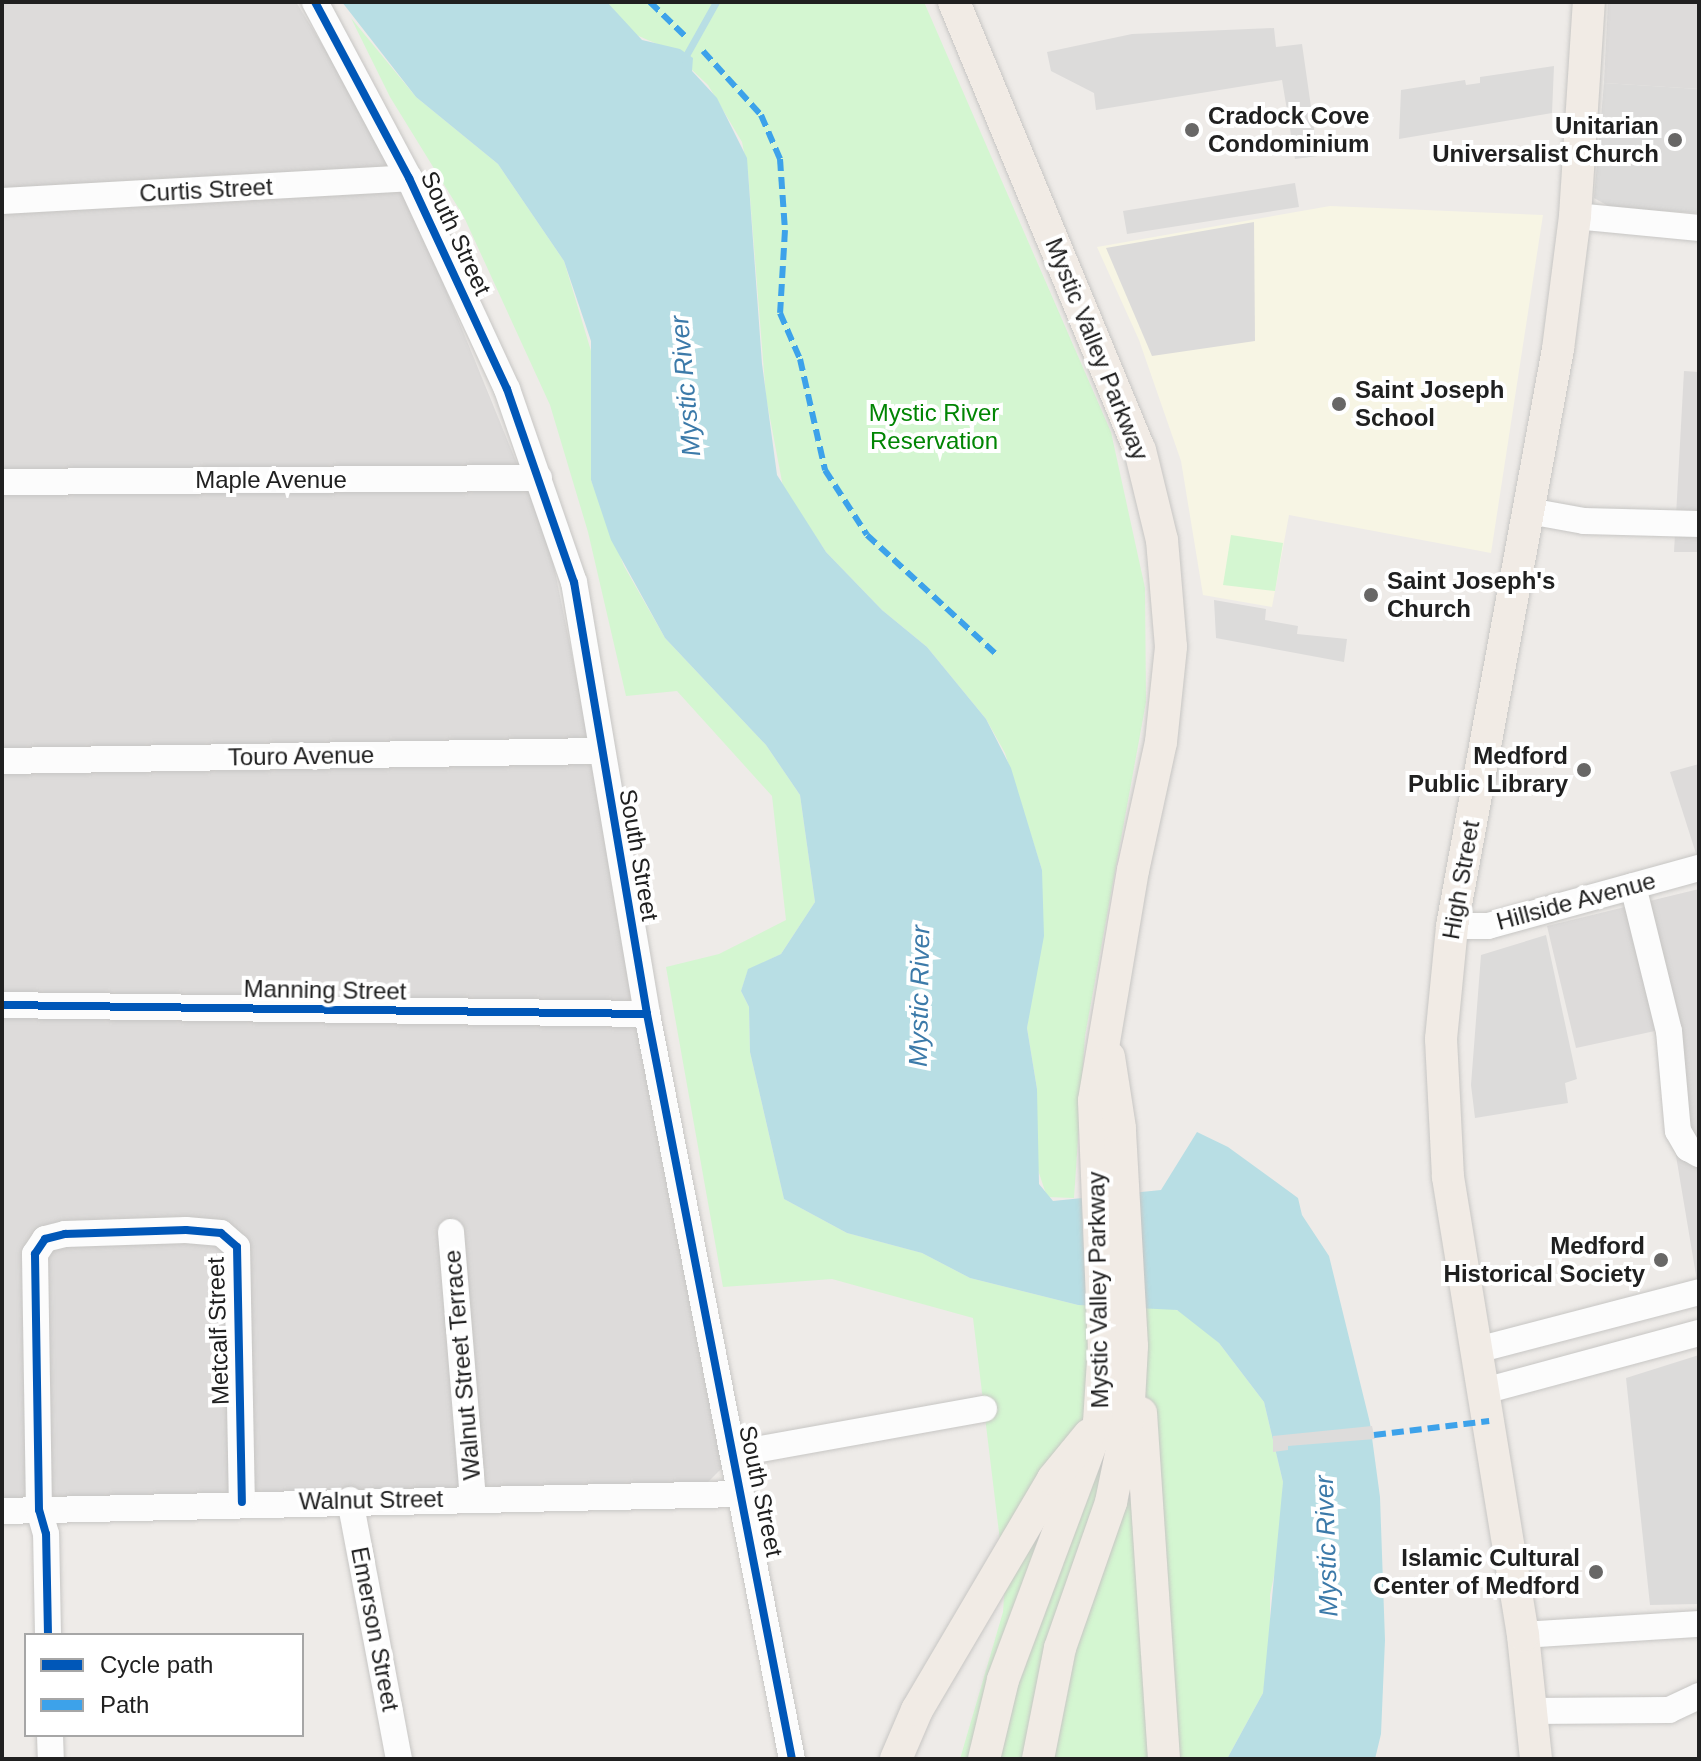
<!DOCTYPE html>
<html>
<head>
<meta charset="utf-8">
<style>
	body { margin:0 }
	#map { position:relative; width:1701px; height:1761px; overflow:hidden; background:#eeebe8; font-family:Arial,sans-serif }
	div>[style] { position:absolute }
	.residential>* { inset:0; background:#dddbda }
	.education>* { inset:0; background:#f7f5e4 }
	.religious>* { inset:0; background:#dcdbda }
	.park>* { inset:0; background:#d4f6d1 }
	.water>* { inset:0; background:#b8dee4 }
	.pier>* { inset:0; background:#dddcdb }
	.stream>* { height:7px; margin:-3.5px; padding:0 3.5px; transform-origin:3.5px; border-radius:3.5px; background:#b8dee4 }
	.roads { filter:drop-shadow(0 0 2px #c7c6c4) drop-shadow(0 0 2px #c7c6c4) }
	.minor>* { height:26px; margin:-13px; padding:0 13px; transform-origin:13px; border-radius:13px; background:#fcfcfc }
	.major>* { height:32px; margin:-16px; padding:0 16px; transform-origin:16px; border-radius:16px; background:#f1ebe5 }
	.quiet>* { height:6px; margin-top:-3px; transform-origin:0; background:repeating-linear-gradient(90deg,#3da2ea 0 12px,transparent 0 18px) }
	.cycleway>* { height:8px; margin:-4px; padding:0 4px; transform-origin:4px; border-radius:4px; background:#0057b8 }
	.dots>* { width:22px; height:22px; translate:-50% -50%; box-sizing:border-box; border:4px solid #fff; border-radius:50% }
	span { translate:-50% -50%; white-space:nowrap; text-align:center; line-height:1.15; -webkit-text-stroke:8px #fff; paint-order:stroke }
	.poi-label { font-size:24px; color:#202020; font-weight:700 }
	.left { translate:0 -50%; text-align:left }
	.right { translate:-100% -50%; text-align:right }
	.street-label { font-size:24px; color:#202020 }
	.park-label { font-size:24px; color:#018503 }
	.water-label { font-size:26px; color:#3c7aa9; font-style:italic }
	.frame { position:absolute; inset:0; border:4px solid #202020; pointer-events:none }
	.legend { position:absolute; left:24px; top:1633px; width:280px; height:104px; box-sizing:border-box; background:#fff; border:2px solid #a6a6a6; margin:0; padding:10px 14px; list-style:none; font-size:24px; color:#202020 }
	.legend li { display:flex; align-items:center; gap:16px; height:40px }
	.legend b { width:40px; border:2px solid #a6a6a6 }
</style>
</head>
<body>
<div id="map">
	<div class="residential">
		<i style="clip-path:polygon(2px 2px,296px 2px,357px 101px,413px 209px,549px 542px,606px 822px,646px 1077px,724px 1466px,708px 1482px,2px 1500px)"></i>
		<i style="clip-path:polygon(1608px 2px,1699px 2px,1699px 89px,1604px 83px)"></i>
		<i style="clip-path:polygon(1684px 371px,1699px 372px,1699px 552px,1674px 552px)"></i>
		<i style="clip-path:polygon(1699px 764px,1699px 863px,1670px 772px)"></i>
		<i style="clip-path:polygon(1699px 889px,1699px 1281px,1697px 1281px,1655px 1031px,1576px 1048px,1547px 926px)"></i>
	</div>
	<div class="education">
		<i style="clip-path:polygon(1330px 206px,1543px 215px,1491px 553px,1289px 515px,1272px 607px,1203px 595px,1181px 461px,1139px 340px,1097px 247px)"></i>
	</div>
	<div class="religious">
		<i style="clip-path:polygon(1274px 28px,1276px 47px,1302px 44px,1318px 156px,1295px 159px,1282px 80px,1096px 110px,1094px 93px,1051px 71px,1047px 52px,1132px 34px)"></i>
		<i style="clip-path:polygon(1554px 66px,1552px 113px,1399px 139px,1401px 90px,1465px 80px,1466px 85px,1480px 83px,1480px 77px)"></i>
		<i style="clip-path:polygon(1604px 83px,1699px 89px,1699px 213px,1612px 208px,1594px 198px)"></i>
		<i style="clip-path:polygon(1295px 183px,1299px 207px,1127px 234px,1123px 211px)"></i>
		<i style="clip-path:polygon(1254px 222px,1255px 341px,1152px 356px,1106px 248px)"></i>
		<i style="clip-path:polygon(1214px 600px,1266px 609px,1265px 620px,1298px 626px,1297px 634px,1347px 639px,1344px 662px,1216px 638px)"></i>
		<i style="clip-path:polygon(1546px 935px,1577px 1079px,1565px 1083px,1568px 1103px,1475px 1118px,1471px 1085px,1481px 955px)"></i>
		<i style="clip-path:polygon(1699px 1355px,1699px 1604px,1650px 1605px,1626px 1378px)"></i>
	</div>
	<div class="park">
		<i style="clip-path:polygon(607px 2px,924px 2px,1111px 432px,1145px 588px,1146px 702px,1085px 1036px,1074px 1198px,1047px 1197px,1035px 1161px,1037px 1089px,1027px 1028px,1042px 914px,1042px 870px,1005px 753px,986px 719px,927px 647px,882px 610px,826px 552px,783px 487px,766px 397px,748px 172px,742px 142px,708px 85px,671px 50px,634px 34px)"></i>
		<i style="clip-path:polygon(351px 18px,416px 97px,498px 164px,564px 261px,594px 361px,591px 480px,624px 566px,665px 638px,766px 745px,800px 795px,815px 902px,781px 954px,748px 970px,741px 991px,749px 1007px,750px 1052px,784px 1199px,847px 1233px,922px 1253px,970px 1278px,1078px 1305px,1167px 1307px,1185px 1313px,1219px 1343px,1264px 1402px,1283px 1482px,1280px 1547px,1270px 1595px,1270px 1647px,1263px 1693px,1227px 1759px,960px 1759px,1003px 1612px,1005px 1582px,973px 1318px,832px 1279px,723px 1287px,666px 967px,719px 954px,786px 920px,772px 796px,677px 691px,626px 696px,588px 532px,550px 405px,464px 217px,390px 97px)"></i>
		<i style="clip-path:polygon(1231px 535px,1283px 543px,1275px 591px,1223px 585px)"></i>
	</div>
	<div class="water">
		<i style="clip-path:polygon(342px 2px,607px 2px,642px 40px,680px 49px,693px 58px,692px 71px,717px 98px,747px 158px,762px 364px,777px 475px,826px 552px,882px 610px,927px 647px,986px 719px,1011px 768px,1042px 870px,1044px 936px,1027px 1028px,1037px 1089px,1039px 1184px,1053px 1201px,1161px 1190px,1197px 1132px,1228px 1147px,1298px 1198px,1302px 1215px,1329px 1256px,1370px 1423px,1380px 1497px,1385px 1640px,1381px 1734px,1375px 1759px,1227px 1759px,1263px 1693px,1283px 1482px,1264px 1402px,1219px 1343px,1177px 1310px,1078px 1305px,970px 1278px,922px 1253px,847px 1233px,784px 1199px,750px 1052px,749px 1007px,741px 991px,748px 969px,781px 954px,815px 902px,800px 795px,766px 745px,665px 638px,611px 540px,591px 480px,591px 341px,564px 261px,498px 164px,416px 97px)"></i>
	</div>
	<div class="pier">
		<i style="clip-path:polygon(1372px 1426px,1375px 1439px,1288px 1446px,1288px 1450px,1273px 1452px,1273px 1436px)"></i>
	</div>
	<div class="stream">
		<i style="left:684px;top:59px;width:65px;rotate:-60.7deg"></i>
	</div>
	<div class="roads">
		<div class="minor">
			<i style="left:315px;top:2px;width:200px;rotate:61.9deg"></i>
			<i style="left:409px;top:178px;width:233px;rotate:65.1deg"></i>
			<i style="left:507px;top:389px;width:204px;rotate:70.9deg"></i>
			<i style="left:574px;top:582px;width:438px;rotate:80.4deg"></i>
			<i style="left:647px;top:1014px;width:759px;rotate:78.99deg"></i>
			<i style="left:2px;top:201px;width:408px;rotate:-3.2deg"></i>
			<i style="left:1575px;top:216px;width:125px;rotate:5.5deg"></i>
			<i style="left:2px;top:482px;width:537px;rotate:-0.43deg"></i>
			<i style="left:1529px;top:511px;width:56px;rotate:10.3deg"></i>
			<i style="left:1584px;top:521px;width:115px;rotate:1.5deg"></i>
			<i style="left:2px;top:761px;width:599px;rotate:-0.96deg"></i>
			<i style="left:1633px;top:886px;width:149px;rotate:76.1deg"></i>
			<i style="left:1669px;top:1031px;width:100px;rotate:84.9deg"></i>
			<i style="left:1678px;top:1131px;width:20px;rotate:60deg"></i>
			<i style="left:1688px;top:1148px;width:13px;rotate:29deg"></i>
			<i style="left:1452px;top:926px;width:36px"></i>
			<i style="left:1488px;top:926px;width:219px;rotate:-15.4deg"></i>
			<i style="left:2px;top:1005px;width:645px;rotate:0.8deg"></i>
			<i style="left:451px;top:1232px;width:267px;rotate:85.3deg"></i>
			<i style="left:1477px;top:1350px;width:229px;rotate:-14.6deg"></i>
			<i style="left:1484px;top:1391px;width:223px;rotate:-15.1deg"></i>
			<i style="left:733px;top:1454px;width:255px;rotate:-10.2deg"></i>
			<i style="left:350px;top:1500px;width:264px;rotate:79.3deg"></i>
			<i style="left:2px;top:1511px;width:739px;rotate:-1.32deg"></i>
			<i style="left:48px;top:1635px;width:101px;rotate:-91.1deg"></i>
			<i style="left:46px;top:1534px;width:25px;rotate:-106deg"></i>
			<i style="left:39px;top:1510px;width:256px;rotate:-90.9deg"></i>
			<i style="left:35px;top:1254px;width:18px;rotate:-56deg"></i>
			<i style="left:45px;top:1239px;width:21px;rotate:-14deg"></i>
			<i style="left:65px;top:1234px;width:121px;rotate:-1.9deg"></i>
			<i style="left:186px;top:1230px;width:35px;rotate:5deg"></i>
			<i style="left:221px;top:1233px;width:21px;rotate:41deg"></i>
			<i style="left:237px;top:1247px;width:255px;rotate:88.9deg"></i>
			<i style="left:1523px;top:1635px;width:176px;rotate:-3.6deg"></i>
			<i style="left:1531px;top:1711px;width:138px;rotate:-0.4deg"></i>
			<i style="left:1669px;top:1710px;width:33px;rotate:-25deg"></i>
			<i style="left:50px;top:1735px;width:24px;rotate:88deg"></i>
		</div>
		<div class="major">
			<i style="left:954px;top:2px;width:485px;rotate:67.5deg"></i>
			<i style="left:1140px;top:450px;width:93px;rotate:76.3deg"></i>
			<i style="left:1162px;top:540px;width:107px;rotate:85.2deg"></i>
			<i style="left:1171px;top:647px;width:96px;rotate:96deg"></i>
			<i style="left:1161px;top:742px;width:131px;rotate:102.3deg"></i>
			<i style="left:1133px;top:870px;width:234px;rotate:99.6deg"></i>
			<i style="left:1094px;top:1101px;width:244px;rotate:87.7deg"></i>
			<i style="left:1104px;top:1345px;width:78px;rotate:93.7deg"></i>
			<i style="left:1099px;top:1423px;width:274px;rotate:110.5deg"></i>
			<i style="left:1003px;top:1680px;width:81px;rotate:103.5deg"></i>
			<i style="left:1141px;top:1413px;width:347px;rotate:86.2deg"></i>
			<i style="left:896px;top:1759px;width:53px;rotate:-66.8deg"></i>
			<i style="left:917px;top:1710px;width:268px;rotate:-59.5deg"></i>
			<i style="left:1053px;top:1479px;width:57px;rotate:-50.7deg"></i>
			<i style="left:1038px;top:1759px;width:113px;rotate:-78.8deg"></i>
			<i style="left:1060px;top:1648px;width:155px;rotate:-70.7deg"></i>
			<i style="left:1111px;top:1502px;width:84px;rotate:-78.3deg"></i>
			<i style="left:1128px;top:1420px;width:74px;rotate:-86.9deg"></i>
			<i style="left:1132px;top:1346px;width:218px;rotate:-93.2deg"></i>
			<i style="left:1120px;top:1128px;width:72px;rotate:-98.8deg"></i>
			<i style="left:1536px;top:1759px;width:125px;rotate:-96deg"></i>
			<i style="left:1523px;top:1635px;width:464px;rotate:-99.3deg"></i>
			<i style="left:1448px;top:1177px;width:138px;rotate:-92.9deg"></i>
			<i style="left:1441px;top:1039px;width:114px;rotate:-84.4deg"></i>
			<i style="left:1452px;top:926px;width:587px;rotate:-79.59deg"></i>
			<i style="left:1558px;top:349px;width:134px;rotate:-82.7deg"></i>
			<i style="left:1575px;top:216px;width:214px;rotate:-86.3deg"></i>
		</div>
	</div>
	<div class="quiet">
		<i style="left:650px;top:2px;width:52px;rotate:44.2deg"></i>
		<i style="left:703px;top:51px;width:86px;rotate:47.8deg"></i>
		<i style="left:761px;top:115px;width:48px;rotate:66.6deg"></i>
		<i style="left:780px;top:159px;width:71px;rotate:86deg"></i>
		<i style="left:785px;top:230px;width:83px;rotate:93.4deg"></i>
		<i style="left:780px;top:313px;width:50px;rotate:66.5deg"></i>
		<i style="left:800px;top:359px;width:114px;rotate:77.3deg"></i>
		<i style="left:825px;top:470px;width:77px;rotate:57.1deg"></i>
		<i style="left:867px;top:535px;width:176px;rotate:42.7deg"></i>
		<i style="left:1374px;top:1435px;width:116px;rotate:-6.9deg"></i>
	</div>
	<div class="cycleway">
		<i style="left:315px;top:2px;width:200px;rotate:61.9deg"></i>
		<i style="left:409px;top:178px;width:233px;rotate:65.1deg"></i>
		<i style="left:507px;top:389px;width:204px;rotate:70.9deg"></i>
		<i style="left:574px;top:582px;width:438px;rotate:80.4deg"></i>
		<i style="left:647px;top:1014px;width:759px;rotate:78.99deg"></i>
		<i style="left:2px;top:1005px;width:645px;rotate:0.8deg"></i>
		<i style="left:48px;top:1635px;width:101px;rotate:-91.1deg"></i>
		<i style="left:46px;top:1534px;width:25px;rotate:-106deg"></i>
		<i style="left:39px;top:1510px;width:256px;rotate:-90.9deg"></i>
		<i style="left:35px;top:1254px;width:18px;rotate:-56deg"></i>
		<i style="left:45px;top:1239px;width:21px;rotate:-14deg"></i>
		<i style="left:65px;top:1234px;width:121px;rotate:-1.9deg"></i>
		<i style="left:186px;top:1230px;width:35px;rotate:5deg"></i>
		<i style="left:221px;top:1233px;width:21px;rotate:41deg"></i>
		<i style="left:237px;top:1247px;width:255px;rotate:88.9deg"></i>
	</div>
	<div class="dots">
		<i style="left:1192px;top:130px;background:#686766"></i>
		<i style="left:1675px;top:140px;background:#686766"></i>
		<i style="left:1339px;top:404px;background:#686766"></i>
		<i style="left:1371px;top:595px;background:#686766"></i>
		<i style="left:1584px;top:770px;background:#686766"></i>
		<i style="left:1661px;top:1260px;background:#686766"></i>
		<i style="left:1596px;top:1572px;background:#686766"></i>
	</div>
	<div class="poi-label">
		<span class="left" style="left:1208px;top:130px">Cradock Cove<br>Condominium</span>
		<span class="right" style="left:1659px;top:140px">Unitarian<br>Universalist Church</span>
		<span class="left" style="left:1355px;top:404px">Saint Joseph<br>School</span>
		<span class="left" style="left:1387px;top:595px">Saint Joseph's<br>Church</span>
		<span class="right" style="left:1568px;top:770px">Medford<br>Public Library</span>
		<span class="right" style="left:1645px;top:1260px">Medford<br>Historical Society</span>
		<span class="right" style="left:1580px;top:1572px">Islamic Cultural<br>Center of Medford</span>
	</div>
	<div class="street-label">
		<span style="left:206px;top:190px;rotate:-3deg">Curtis Street</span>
		<span style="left:456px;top:233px;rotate:65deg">South Street</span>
		<span style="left:1097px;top:349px;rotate:68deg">Mystic Valley Parkway</span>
		<span style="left:271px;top:480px">Maple Avenue</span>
		<span style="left:301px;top:756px;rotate:-1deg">Touro Avenue</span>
		<span style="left:639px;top:855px;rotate:80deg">South Street</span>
		<span style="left:1461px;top:880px;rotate:-80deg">High Street</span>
		<span style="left:1576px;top:901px;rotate:-15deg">Hillside Avenue</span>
		<span style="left:325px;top:990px;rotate:1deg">Manning Street</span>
		<span style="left:1098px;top:1290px;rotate:-91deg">Mystic Valley Parkway</span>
		<span style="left:218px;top:1331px;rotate:-92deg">Metcalf Street</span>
		<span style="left:462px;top:1365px;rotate:-95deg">Walnut Street Terrace</span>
		<span style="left:761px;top:1491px;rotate:78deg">South Street</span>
		<span style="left:371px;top:1500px;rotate:-1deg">Walnut Street</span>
		<span style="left:375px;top:1629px;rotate:79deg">Emerson Street</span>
	</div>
	<div class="park-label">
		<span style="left:934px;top:427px">Mystic River<br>Reservation</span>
	</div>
	<div class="water-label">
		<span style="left:686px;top:386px;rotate:-95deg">Mystic River</span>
		<span style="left:920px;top:996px;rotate:-89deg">Mystic River</span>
		<span style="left:1327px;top:1546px;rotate:-92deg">Mystic River</span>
	</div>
	<div class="frame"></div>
	<ul class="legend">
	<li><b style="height:10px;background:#0057b8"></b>Cycle path</li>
	<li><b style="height:10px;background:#3da2ea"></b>Path</li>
	</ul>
</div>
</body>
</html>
